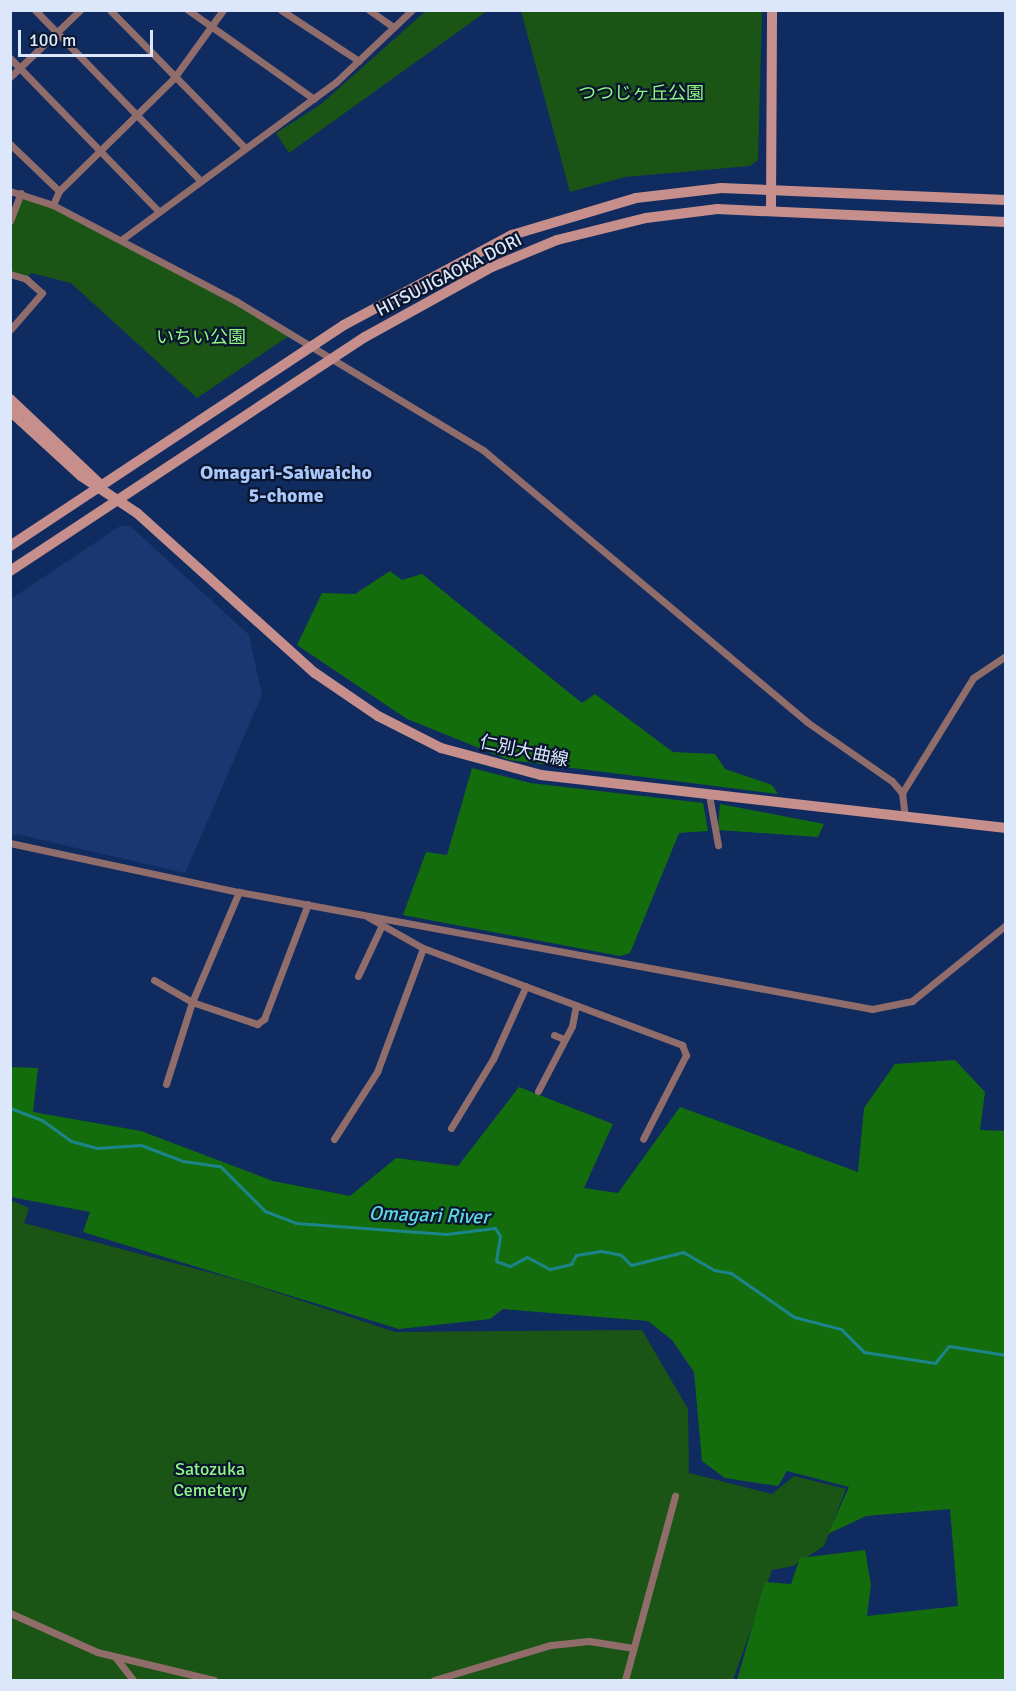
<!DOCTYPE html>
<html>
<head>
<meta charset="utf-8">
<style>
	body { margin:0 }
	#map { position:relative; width:1016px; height:1691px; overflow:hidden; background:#102b60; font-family:Signika,"Noto Sans JP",sans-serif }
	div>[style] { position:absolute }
	.built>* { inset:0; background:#1a3771 }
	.green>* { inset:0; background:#1b5515 }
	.forest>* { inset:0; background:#146d0c }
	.stream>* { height:3px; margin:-1.5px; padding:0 1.5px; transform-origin:1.5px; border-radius:1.5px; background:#1c858c }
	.street>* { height:7px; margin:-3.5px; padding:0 3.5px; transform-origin:3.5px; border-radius:3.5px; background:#906d6b }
	.secondary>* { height:10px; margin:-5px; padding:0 5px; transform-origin:5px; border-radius:5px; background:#c68f8c }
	span { translate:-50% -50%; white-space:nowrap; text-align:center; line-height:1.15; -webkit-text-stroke:4.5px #0a162d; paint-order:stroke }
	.park-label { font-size:18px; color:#90f785 }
	.street-label { font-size:18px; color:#dce7fb }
	.neighbourhood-label { font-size:20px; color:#aac7fb; font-weight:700 }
	.water-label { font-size:20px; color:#5ed6df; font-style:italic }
	.frame { position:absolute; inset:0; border:12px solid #dce7fb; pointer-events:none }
	.scale { position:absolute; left:18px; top:30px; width:135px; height:27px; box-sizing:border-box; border:3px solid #dce7fb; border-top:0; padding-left:8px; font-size:18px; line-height:21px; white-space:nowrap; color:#dce7fb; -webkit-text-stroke:4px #0a162d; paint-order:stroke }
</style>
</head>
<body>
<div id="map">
	<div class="built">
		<i style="clip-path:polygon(120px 526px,130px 526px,249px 635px,262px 695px,185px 873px,16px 834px,11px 837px,11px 599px)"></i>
	</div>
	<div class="green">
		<i style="clip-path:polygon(427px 10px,487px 11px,289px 153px,276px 133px,320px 105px)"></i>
		<i style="clip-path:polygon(521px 11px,762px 11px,758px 160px,750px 166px,625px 177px,570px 192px)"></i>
		<i style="clip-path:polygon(21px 193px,53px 205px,292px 334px,197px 398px,71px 283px,31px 273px,26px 279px,11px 274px,10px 221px)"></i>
		<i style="clip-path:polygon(10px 1200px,29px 1208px,24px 1223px,245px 1282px,395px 1332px,642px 1330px,688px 1409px,689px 1473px,772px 1494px,794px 1476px,846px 1489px,824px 1546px,793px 1566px,772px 1570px,733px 1680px,11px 1680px)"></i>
	</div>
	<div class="forest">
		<i style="clip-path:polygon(390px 571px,402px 580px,422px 574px,582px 703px,595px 694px,673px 752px,715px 754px,725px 769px,772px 785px,778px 794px,509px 760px,407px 719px,297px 645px,322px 593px,355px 594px)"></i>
		<i style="clip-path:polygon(472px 768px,530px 783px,703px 803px,708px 831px,679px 833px,630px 953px,620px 956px,403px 915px,426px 852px,447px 855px)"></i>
		<i style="clip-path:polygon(720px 804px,824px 824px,818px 837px,718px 830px)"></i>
		<i style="clip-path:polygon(955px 1060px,985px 1092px,980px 1130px,1005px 1131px,1005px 1680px,737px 1680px,765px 1582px,791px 1584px,800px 1558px,865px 1550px,871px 1585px,867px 1616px,958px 1606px,950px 1509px,866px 1516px,828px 1534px,849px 1487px,787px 1471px,778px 1486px,725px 1478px,702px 1461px,694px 1372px,672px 1340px,648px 1321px,503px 1309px,490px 1319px,399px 1329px,83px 1232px,90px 1212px,11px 1197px,11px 1067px,38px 1068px,33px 1112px,141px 1131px,273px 1181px,350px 1196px,396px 1158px,458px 1166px,519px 1087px,613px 1124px,584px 1188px,618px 1193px,680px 1107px,858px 1172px,864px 1108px,895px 1064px)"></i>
	</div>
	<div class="stream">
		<i style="left:10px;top:1108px;width:34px;rotate:21deg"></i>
		<i style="left:42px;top:1120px;width:36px;rotate:36deg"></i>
		<i style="left:71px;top:1141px;width:27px;rotate:15deg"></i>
		<i style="left:97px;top:1148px;width:44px;rotate:-3.9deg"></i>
		<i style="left:141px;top:1145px;width:45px;rotate:20.9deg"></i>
		<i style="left:183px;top:1161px;width:37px;rotate:8deg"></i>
		<i style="left:220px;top:1166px;width:64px;rotate:45deg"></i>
		<i style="left:265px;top:1211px;width:33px;rotate:21deg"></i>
		<i style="left:296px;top:1223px;width:150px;rotate:4.2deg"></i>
		<i style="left:446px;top:1234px;width:49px;rotate:-7deg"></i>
		<i style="left:495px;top:1228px;width:9px;rotate:58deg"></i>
		<i style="left:500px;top:1236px;width:25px;rotate:99deg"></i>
		<i style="left:496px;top:1261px;width:15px;rotate:20deg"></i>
		<i style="left:510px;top:1266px;width:19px;rotate:-28deg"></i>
		<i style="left:527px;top:1257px;width:26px;rotate:28deg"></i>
		<i style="left:550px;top:1269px;width:22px;rotate:-13deg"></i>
		<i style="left:571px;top:1264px;width:10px;rotate:-61deg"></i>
		<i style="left:576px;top:1255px;width:25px;rotate:-9deg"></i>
		<i style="left:601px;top:1251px;width:20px;rotate:11deg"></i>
		<i style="left:621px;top:1255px;width:14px;rotate:45deg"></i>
		<i style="left:631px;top:1265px;width:54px;rotate:-14deg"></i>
		<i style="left:683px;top:1252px;width:36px;rotate:30deg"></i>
		<i style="left:714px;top:1270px;width:17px;rotate:10deg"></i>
		<i style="left:731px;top:1273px;width:77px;rotate:34.9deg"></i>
		<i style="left:794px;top:1317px;width:49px;rotate:14.3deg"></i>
		<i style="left:841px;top:1329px;width:33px;rotate:45deg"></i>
		<i style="left:864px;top:1352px;width:72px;rotate:8.8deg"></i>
		<i style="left:935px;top:1363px;width:22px;rotate:-51deg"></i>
		<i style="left:949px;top:1346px;width:58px;rotate:9deg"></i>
	</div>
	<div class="street">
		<i style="left:35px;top:10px;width:238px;rotate:45.9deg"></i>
		<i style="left:110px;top:10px;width:193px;rotate:45.6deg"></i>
		<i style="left:188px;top:10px;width:154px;rotate:35.2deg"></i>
		<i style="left:281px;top:10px;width:93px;rotate:33.2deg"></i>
		<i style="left:369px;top:10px;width:29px;rotate:35deg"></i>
		<i style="left:10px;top:58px;width:214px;rotate:45.9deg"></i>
		<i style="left:10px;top:77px;width:97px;rotate:-43.7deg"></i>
		<i style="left:10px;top:144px;width:68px;rotate:43.8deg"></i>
		<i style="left:10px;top:191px;width:45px;rotate:18deg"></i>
		<i style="left:53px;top:205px;width:207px;rotate:27.7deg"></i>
		<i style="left:236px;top:301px;width:288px;rotate:31.1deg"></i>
		<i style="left:483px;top:450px;width:423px;rotate:40deg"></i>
		<i style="left:807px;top:722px;width:103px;rotate:34.8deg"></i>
		<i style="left:892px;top:781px;width:16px;rotate:50deg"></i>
		<i style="left:902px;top:793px;width:24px;rotate:83deg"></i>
		<i style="left:53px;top:205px;width:15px;rotate:-67deg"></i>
		<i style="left:59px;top:191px;width:161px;rotate:-44.5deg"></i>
		<i style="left:174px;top:78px;width:84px;rotate:-54.2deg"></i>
		<i style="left:10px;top:221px;width:30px;rotate:-69deg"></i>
		<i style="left:121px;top:240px;width:267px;rotate:-36.3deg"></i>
		<i style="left:336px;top:82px;width:105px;rotate:-43.5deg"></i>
		<i style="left:10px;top:274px;width:17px;rotate:17deg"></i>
		<i style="left:26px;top:279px;width:21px;rotate:41deg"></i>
		<i style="left:42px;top:293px;width:49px;rotate:130.9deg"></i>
		<i style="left:902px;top:793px;width:135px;rotate:-58.3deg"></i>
		<i style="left:973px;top:678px;width:40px;rotate:-34deg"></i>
		<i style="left:709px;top:795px;width:51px;rotate:79.8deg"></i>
		<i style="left:10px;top:843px;width:234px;rotate:12.1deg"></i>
		<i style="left:239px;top:892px;width:644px;rotate:10.47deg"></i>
		<i style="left:872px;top:1009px;width:41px;rotate:-11.3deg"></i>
		<i style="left:912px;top:1001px;width:121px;rotate:-39deg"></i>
		<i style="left:368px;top:917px;width:63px;rotate:29.4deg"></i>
		<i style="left:423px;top:948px;width:277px;rotate:20.5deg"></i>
		<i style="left:682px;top:1045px;width:11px;rotate:68deg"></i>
		<i style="left:686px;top:1055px;width:94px;rotate:117.1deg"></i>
		<i style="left:358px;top:976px;width:56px;rotate:-64.8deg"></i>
		<i style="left:154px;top:980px;width:44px;rotate:30.1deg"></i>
		<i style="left:192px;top:1002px;width:69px;rotate:18.7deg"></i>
		<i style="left:257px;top:1024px;width:9px;rotate:-36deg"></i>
		<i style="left:264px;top:1019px;width:123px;rotate:-69.1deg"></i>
		<i style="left:554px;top:1035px;width:11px;rotate:22deg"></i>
		<i style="left:166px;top:1084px;width:86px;rotate:-72.4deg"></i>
		<i style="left:192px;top:1002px;width:120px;rotate:-66.9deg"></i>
		<i style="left:538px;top:1091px;width:73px;rotate:-62.4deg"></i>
		<i style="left:572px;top:1026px;width:21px;rotate:-79deg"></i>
		<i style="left:451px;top:1128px;width:81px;rotate:-58.7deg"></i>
		<i style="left:493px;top:1059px;width:80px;rotate:-65.7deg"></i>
		<i style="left:334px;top:1139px;width:80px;rotate:-57.3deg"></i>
		<i style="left:377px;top:1072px;width:132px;rotate:-69.6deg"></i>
		<i style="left:10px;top:1613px;width:95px;rotate:24.1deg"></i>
		<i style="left:97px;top:1652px;width:120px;rotate:13.5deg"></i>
		<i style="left:116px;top:1658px;width:28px;rotate:52deg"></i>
		<i style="left:434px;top:1680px;width:122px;rotate:-16.7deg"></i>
		<i style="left:551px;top:1645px;width:38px;rotate:-6deg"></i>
		<i style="left:589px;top:1641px;width:45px;rotate:9deg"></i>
		<i style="left:625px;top:1680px;width:191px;rotate:-74.8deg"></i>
	</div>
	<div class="secondary">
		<i style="left:771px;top:209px;width:199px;rotate:-89.7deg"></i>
		<i style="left:10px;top:399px;width:125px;rotate:43.4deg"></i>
		<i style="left:10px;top:411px;width:96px;rotate:42.5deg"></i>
		<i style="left:81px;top:476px;width:67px;rotate:33.5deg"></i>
		<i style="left:137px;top:513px;width:239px;rotate:42deg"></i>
		<i style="left:315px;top:673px;width:76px;rotate:34.3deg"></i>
		<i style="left:378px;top:716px;width:71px;rotate:26.9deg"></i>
		<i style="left:441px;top:748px;width:104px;rotate:15.1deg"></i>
		<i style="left:541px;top:775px;width:468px;rotate:6.5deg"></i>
		<i style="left:10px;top:546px;width:400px;rotate:-33.5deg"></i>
		<i style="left:344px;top:325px;width:191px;rotate:-28.2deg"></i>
		<i style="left:512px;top:235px;width:129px;rotate:-16.6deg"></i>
		<i style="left:636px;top:198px;width:86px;rotate:-6.7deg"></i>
		<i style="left:721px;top:188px;width:285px;rotate:2.4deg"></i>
		<i style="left:10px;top:571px;width:425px;rotate:-33.4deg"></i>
		<i style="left:365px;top:337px;width:145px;rotate:-28.9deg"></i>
		<i style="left:492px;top:267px;width:70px;rotate:-22.6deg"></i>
		<i style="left:557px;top:240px;width:92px;rotate:-13.9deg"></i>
		<i style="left:646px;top:218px;width:72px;rotate:-7.2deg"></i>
		<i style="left:717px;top:209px;width:289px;rotate:2.6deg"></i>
	</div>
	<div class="park-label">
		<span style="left:641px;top:93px">つつじヶ丘公園</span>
		<span style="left:201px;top:337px">いちい公園</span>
		<span style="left:210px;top:1480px">Satozuka<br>Cemetery</span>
	</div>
	<div class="street-label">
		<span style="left:449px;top:275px;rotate:-27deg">HITSUJIGAOKA DORI</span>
		<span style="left:524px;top:751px;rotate:12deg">仁別大曲線</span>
	</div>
	<div class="neighbourhood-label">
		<span style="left:286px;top:484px">Omagari-Saiwaicho<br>5-chome</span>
	</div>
	<div class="water-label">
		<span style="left:429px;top:1215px;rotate:2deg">Omagari River</span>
	</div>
	<div class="frame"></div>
	<div class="scale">100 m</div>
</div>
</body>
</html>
